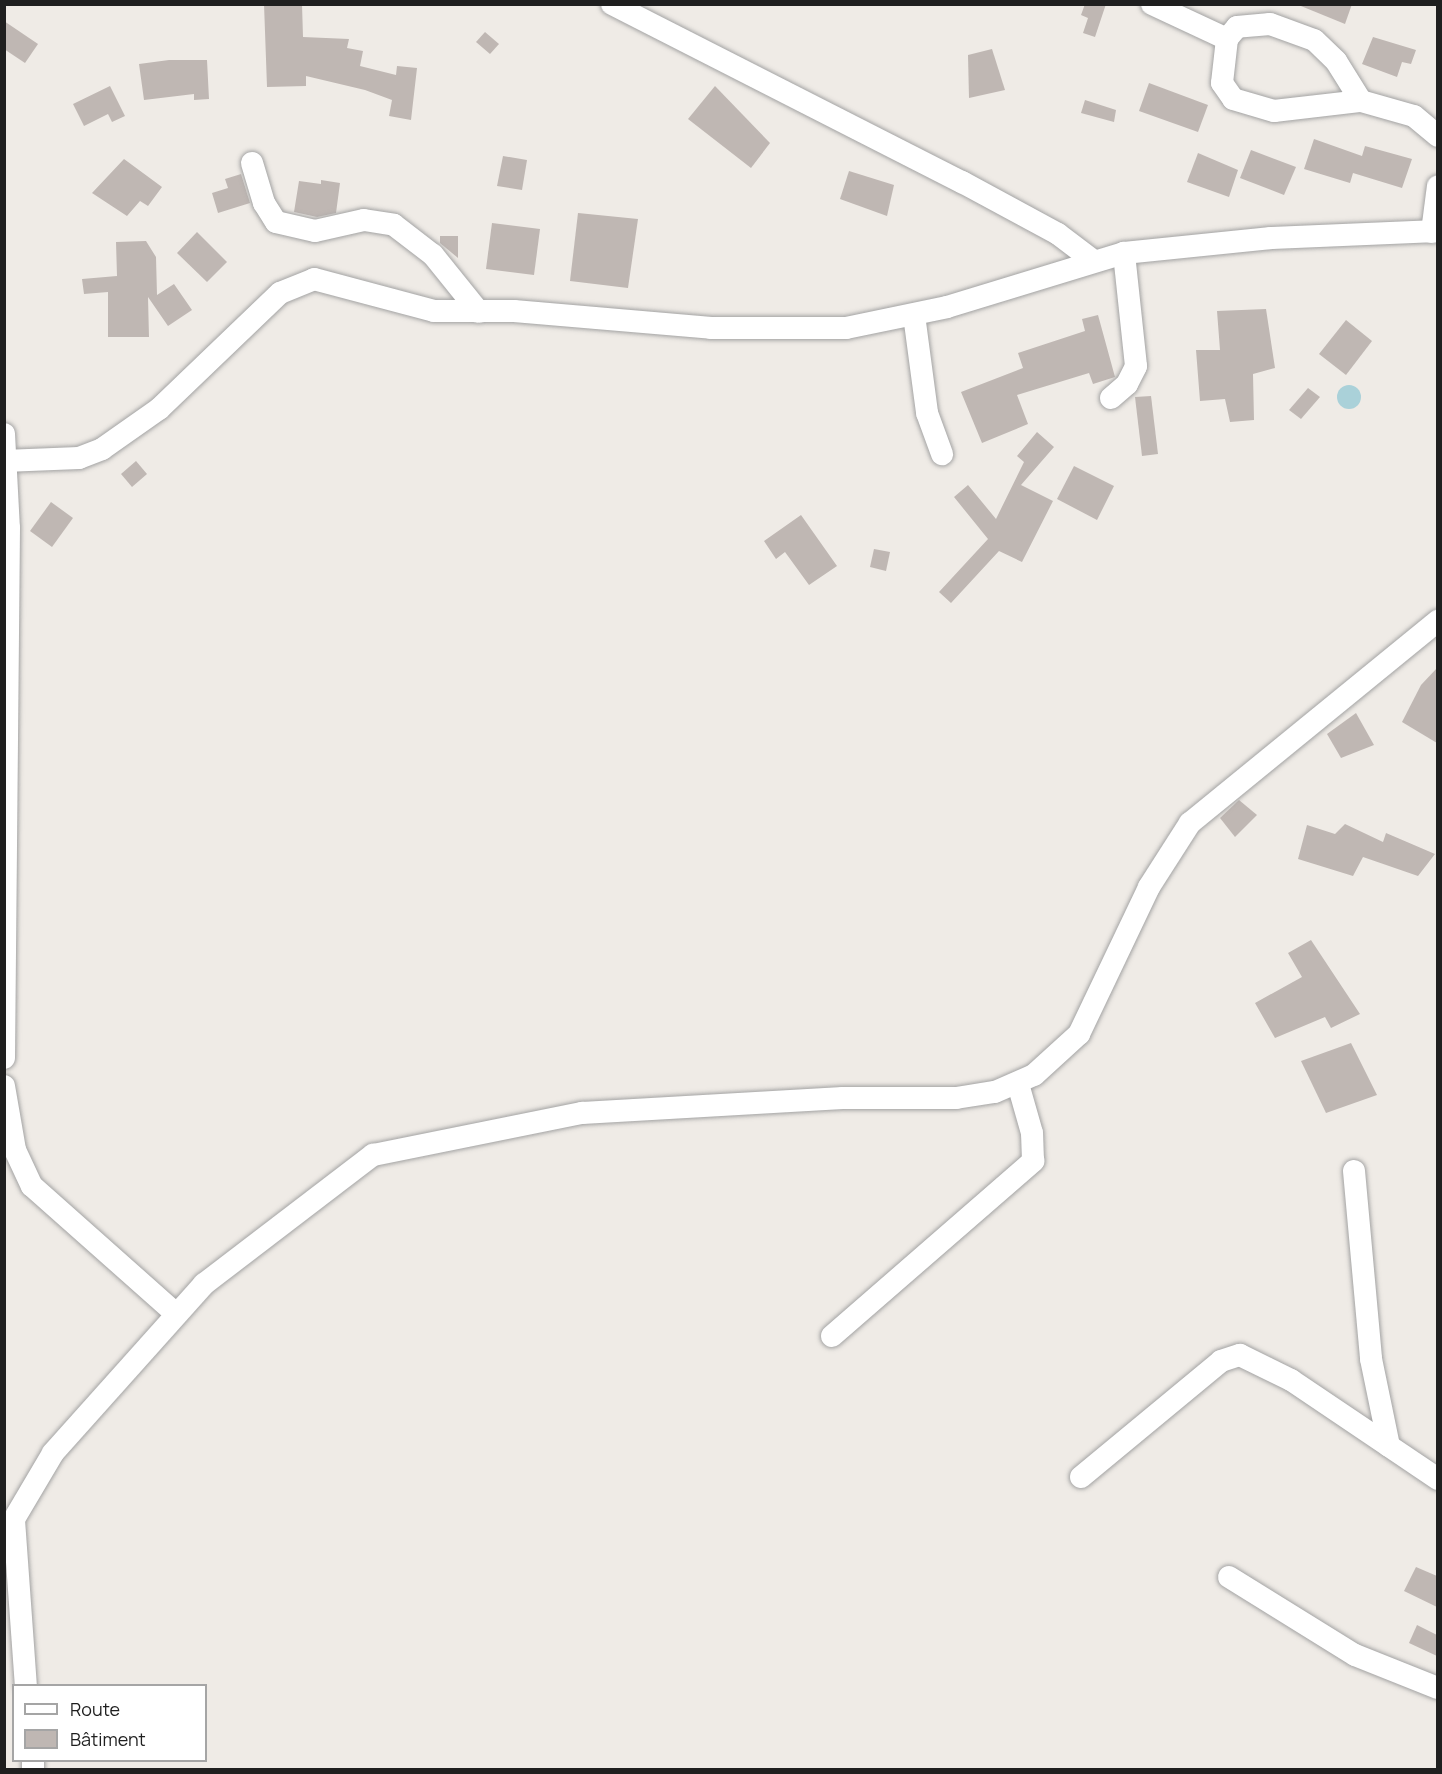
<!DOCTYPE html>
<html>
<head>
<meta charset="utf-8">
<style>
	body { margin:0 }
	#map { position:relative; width:1442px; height:1774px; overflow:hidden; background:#efebe6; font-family:Manrope,sans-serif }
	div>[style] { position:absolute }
	.water>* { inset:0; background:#aad1d9 }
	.round { border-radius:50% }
	.building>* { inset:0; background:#bfb7b3 }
	.roads { filter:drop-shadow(0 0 2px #a3a3a3) drop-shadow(0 0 2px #a3a3a3) }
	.minor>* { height:22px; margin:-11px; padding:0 11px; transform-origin:11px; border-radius:11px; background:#fff }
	span { translate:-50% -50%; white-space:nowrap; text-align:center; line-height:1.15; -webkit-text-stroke:4.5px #fff; paint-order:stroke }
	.frame { position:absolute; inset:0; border:6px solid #1f1f1f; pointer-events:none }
	.legend { position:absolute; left:12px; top:1684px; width:195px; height:78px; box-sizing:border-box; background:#fff; border:2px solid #a5a5a5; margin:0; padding:8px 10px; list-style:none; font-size:18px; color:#1f1f1f }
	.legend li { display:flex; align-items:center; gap:12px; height:30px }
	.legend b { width:30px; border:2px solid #a5a5a5 }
</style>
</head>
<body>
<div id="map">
	<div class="water">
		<i class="round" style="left:1337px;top:385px;width:24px;height:24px"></i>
	</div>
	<div class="building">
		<i style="clip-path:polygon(264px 4px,302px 4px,303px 37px,349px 39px,347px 48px,363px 51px,360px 66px,396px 75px,397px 66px,417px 68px,411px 120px,389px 116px,392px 100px,365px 90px,306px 76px,306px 86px,267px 87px)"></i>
		<i style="clip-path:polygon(1085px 4px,1106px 4px,1095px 37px,1083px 33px,1088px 18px,1081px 15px)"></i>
		<i style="clip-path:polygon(1296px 4px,1352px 4px,1345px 24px)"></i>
		<i style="clip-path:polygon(4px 21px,38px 44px,25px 63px,4px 49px)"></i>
		<i style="clip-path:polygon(485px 32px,499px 44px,490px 54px,476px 42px)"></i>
		<i style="clip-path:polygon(1373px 37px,1416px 50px,1411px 64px,1402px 62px,1397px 77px,1362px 64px)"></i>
		<i style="clip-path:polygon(992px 49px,1005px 90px,969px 98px,968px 55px)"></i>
		<i style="clip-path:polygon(169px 60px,207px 60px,209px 99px,194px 100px,194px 94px,144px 100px,139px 64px)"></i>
		<i style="clip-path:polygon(1149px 83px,1208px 105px,1198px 132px,1139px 111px)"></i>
		<i style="clip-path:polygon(110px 86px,125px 116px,112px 122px,108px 114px,84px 126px,73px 104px)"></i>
		<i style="clip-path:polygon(715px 86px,770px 143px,751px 168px,688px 119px)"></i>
		<i style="clip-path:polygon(1085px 100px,1116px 110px,1114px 122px,1081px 113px)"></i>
		<i style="clip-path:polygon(1314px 139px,1362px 156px,1365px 146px,1412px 159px,1402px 188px,1353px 173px,1350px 183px,1304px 169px)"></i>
		<i style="clip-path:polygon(1251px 150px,1296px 167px,1284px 195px,1240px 178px)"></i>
		<i style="clip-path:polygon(1198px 153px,1238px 170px,1229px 197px,1187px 182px)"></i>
		<i style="clip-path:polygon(503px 156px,527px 160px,522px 190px,497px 186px)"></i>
		<i style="clip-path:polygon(124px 159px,162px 187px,148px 206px,140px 201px,127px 216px,92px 193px)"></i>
		<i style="clip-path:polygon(849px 171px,894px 185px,887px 216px,840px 199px)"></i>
		<i style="clip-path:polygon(241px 174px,250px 203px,218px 213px,212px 193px,228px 188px,225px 179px)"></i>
		<i style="clip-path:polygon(321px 180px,340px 183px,336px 213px,317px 217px,294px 212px,299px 181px,321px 184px)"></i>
		<i style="clip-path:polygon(578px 213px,638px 219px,628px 288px,570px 281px)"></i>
		<i style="clip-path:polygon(492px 223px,540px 229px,534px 275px,486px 269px)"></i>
		<i style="clip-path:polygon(197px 232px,227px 262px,207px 282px,177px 253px)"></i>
		<i style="clip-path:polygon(440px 236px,458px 236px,458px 258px,440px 243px)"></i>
		<i style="clip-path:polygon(146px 241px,156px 257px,157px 295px,174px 284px,192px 310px,168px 326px,148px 297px,149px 337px,108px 337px,108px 292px,84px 294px,82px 279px,117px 276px,116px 242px)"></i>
		<i style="clip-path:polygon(1266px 309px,1275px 368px,1253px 374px,1254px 420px,1230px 422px,1225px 399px,1200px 401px,1196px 350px,1220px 350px,1217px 311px)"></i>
		<i style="clip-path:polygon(1098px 315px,1115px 377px,1093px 384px,1089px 373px,1017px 395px,1028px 424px,982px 443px,961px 392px,1023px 368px,1018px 353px,1085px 331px,1082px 319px)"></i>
		<i style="clip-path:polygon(1346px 320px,1372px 341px,1346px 375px,1319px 354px)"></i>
		<i style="clip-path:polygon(1308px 388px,1320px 397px,1301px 419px,1289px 410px)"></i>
		<i style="clip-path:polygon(1151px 396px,1158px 454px,1142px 456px,1135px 397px)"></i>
		<i style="clip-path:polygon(1037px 432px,1054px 447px,1021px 485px,1053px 501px,1022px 562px,999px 551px,951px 603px,939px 592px,988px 539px,954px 497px,968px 485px,996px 519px,1024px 462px,1017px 456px)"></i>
		<i style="clip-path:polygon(136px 461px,147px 474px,132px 487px,121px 474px)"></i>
		<i style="clip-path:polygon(1074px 466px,1114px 486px,1097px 520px,1057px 499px)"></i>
		<i style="clip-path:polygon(51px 502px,73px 518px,52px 547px,30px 531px)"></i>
		<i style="clip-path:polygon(801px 515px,837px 566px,809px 585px,785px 552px,776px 559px,764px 541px)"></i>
		<i style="clip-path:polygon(874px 549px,890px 552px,886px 571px,870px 567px)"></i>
		<i style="clip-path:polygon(1437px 668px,1437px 743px,1402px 722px,1421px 685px)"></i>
		<i style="clip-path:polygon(1356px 713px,1374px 745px,1341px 758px,1327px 734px)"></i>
		<i style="clip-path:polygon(1239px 800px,1257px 815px,1235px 837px,1220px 818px)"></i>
		<i style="clip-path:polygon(1345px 824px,1383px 842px,1386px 833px,1435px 854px,1418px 876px,1363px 857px,1353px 876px,1298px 859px,1307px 825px,1335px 834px)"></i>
		<i style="clip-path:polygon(1311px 940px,1360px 1014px,1331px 1028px,1325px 1017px,1275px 1038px,1255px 1003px,1302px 977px,1288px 953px)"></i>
		<i style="clip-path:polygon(1351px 1043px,1377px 1095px,1326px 1113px,1301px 1061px)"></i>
		<i style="clip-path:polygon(1416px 1567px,1437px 1576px,1437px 1607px,1404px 1591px)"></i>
		<i style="clip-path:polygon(1417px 1625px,1437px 1635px,1437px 1656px,1409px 1643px)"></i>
	</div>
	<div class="roads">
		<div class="minor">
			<i style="left:612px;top:4px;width:393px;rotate:27deg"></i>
			<i style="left:962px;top:182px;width:109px;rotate:28.4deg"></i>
			<i style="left:1058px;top:234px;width:41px;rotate:37.1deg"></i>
			<i style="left:1152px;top:4px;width:83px;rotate:25deg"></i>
			<i style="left:1361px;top:101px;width:47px;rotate:-122deg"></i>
			<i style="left:1336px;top:61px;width:30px;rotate:-136deg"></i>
			<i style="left:1314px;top:40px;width:47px;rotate:-160deg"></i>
			<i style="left:1270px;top:24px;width:33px;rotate:175deg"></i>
			<i style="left:1237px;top:27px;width:16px;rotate:130deg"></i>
			<i style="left:1227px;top:39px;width:44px;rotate:96.5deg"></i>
			<i style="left:1222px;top:83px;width:19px;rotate:55deg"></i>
			<i style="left:1233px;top:99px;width:43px;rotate:16.3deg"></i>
			<i style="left:1274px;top:111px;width:88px;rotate:-6.6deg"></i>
			<i style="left:1361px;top:101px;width:55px;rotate:15.8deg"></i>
			<i style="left:1414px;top:116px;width:31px;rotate:40deg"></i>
			<i style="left:252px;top:163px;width:42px;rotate:73.3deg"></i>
			<i style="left:264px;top:203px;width:22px;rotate:58deg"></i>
			<i style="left:276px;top:222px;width:40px;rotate:13deg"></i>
			<i style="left:315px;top:231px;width:50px;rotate:-12.7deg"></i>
			<i style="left:364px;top:220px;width:30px;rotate:9deg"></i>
			<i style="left:394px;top:225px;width:49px;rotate:37.6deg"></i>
			<i style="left:433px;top:255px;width:73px;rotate:51.1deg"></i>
			<i style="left:1432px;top:232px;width:46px;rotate:-82.6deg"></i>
			<i style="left:914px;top:315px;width:99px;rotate:82.4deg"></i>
			<i style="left:927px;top:413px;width:44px;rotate:69.9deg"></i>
			<i style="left:1111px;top:398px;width:21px;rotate:-41deg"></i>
			<i style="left:1127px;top:384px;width:20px;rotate:-63deg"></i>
			<i style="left:1136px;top:366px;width:114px;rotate:-96.1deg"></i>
			<i style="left:4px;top:434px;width:94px;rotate:87deg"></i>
			<i style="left:9px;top:528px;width:530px;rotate:90.54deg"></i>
			<i style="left:4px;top:461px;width:75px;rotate:-2.3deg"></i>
			<i style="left:79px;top:458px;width:25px;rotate:-21deg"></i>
			<i style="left:102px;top:449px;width:70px;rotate:-35.1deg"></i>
			<i style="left:159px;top:409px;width:168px;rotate:-43.8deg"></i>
			<i style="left:280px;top:293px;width:37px;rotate:-22deg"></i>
			<i style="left:314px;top:279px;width:124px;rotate:14.9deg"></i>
			<i style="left:434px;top:311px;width:80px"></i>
			<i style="left:514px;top:311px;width:198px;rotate:4.9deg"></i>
			<i style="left:711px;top:328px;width:135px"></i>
			<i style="left:846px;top:328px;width:103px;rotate:-11.7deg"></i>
			<i style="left:947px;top:307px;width:185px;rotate:-17deg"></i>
			<i style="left:1124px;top:253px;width:148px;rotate:-5.8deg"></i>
			<i style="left:1271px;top:238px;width:167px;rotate:-2.4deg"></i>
			<i style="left:4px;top:1086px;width:65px;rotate:80.2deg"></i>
			<i style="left:15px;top:1150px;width:40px;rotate:65deg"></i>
			<i style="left:32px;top:1186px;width:193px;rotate:41.6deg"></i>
			<i style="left:1354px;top:1171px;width:189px;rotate:84.8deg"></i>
			<i style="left:1371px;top:1359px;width:89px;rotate:78.3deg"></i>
			<i style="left:832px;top:1336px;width:267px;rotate:-41deg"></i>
			<i style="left:1033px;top:1161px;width:28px;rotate:-92deg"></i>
			<i style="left:1032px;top:1133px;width:51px;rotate:-105.9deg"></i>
			<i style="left:1081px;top:1477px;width:182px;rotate:-39.6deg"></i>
			<i style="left:1221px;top:1361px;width:20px;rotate:-18deg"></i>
			<i style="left:1240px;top:1355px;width:57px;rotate:26.1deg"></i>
			<i style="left:1291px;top:1380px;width:177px;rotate:34deg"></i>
			<i style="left:14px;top:1520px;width:166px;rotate:85.9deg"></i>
			<i style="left:4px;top:1536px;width:96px;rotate:-59.4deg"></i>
			<i style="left:53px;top:1453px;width:227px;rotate:-48.2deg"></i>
			<i style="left:204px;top:1284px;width:213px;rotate:-37.4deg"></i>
			<i style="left:373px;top:1155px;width:213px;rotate:-11.4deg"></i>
			<i style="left:582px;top:1113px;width:261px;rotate:-3.3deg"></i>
			<i style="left:843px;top:1098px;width:113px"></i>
			<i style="left:956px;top:1098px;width:39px;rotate:-9deg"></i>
			<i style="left:995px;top:1092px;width:43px;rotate:-23.6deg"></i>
			<i style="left:1034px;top:1075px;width:61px;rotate:-42.3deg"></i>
			<i style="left:1079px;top:1034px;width:163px;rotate:-64.5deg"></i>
			<i style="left:1149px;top:887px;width:76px;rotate:-57.4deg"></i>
			<i style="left:1190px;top:823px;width:320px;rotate:-39.2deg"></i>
			<i style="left:1229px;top:1577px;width:148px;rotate:31.8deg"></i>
			<i style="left:1355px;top:1655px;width:89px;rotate:21.7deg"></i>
			<i style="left:33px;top:1760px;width:10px;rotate:90deg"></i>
		</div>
	</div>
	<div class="frame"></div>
	<ul class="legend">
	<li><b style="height:8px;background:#fff"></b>Route</li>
	<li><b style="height:16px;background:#bfb7b3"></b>Bâtiment</li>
	</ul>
</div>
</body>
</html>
